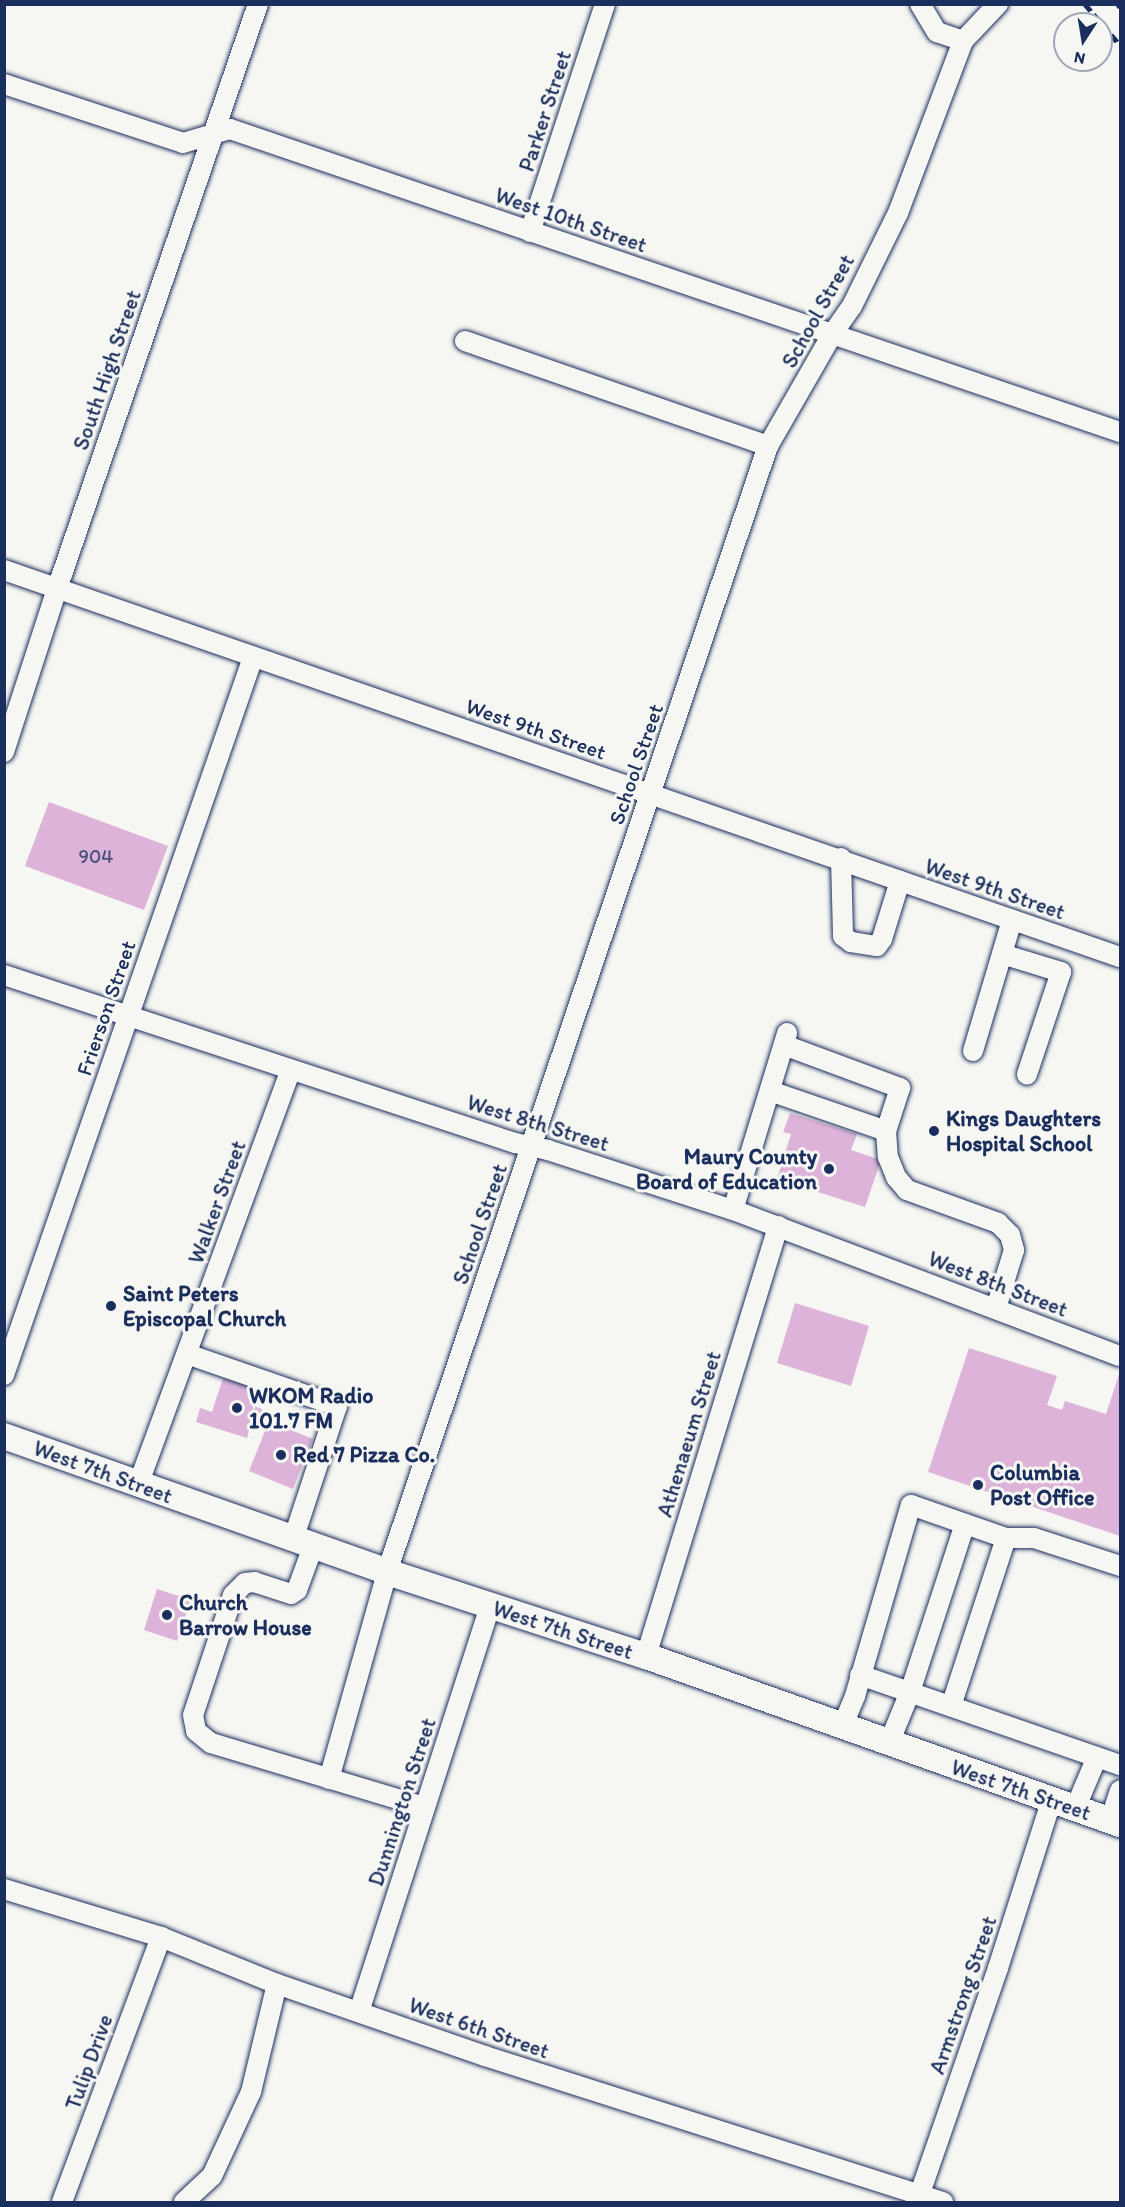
<!DOCTYPE html>
<html>
<head>
<meta charset="utf-8">
<style>
	body { margin:0 }
	#map { position:relative; width:1125px; height:2207px; overflow:hidden; background:#f6f6f2; font-family:Itim,sans-serif }
	div>[style] { position:absolute }
	.building>* { inset:0; background:#ddb3d9 }
	.roads { filter:drop-shadow(0 0 2px #1b2f5e) drop-shadow(0 0 2px #1b2f5e) }
	.minor>* { height:20px; margin:-10px; padding:0 10px; transform-origin:10px; border-radius:10px; background:#f6f6f2 }
	.major>* { height:26px; margin:-13px; padding:0 13px; transform-origin:13px; border-radius:13px; background:#f6f6f2 }
	.rail>* { height:4.5px; margin-top:-2.25px; transform-origin:0; background:repeating-linear-gradient(90deg,#1b2f5e 0 9px,transparent 0 13.5px) }
	.dots>* { width:16px; height:16px; translate:-50% -50%; box-sizing:border-box; border:3px solid #f6f6f2; border-radius:50% }
	span { translate:-50% -50%; white-space:nowrap; text-align:center; line-height:1.15; -webkit-text-stroke:6px #f6f6f2; paint-order:stroke }
	.number-label { font-size:20px; color:#4c507d }
	.number-label span { -webkit-text-stroke-width:0 }
	.street-label { font-size:22px; color:#1b2f5e }
	.poi-label { font-size:22px; color:#1b2f5e; font-weight:700 }
	.left { translate:0 -50%; text-align:left }
	.right { translate:-100% -50%; text-align:right }
	.frame { position:absolute; inset:0; border:6px solid #1b2f5e; pointer-events:none }
	.north { position:absolute; left:1053px; top:12px; width:60px; height:60px; box-sizing:border-box; background:#f6f6f2; border:2px solid #9ea6b7; border-radius:50%; rotate:192deg; font-size:16px; font-weight:700; line-height:24px; text-align:center; color:#1b2f5e }
	.north::after { content:''; display:block; margin:auto; width:21px; height:27px; background:#1b2f5e; clip-path:polygon(50% 0,100% 100%,50% 72%,0 100%) }
</style>
</head>
<body>
<div id="map">
	<div class="building">
		<i style="clip-path:polygon(49px 802px,168px 846px,144px 910px,25px 866px)"></i>
		<i style="clip-path:polygon(790px 1113px,857px 1134px,851px 1150px,881px 1160px,865px 1207px,777px 1179px,791px 1134px,783px 1132px)"></i>
		<i style="clip-path:polygon(795px 1303px,869px 1326px,851px 1386px,777px 1363px)"></i>
		<i style="clip-path:polygon(969px 1348px,1057px 1376px,1047px 1405px,1062px 1410px,1065px 1401px,1106px 1414px,1120px 1371px,1120px 1536px,928px 1472px)"></i>
		<i style="clip-path:polygon(223px 1378px,260px 1390px,254px 1406px,262px 1409px,255px 1429px,250px 1427px,247px 1438px,196px 1422px,200px 1408px,212px 1412px)"></i>
		<i style="clip-path:polygon(269px 1421px,313px 1439px,293px 1489px,249px 1471px)"></i>
		<i style="clip-path:polygon(157px 1589px,191px 1600px,177px 1641px,144px 1630px)"></i>
	</div>
	<div class="roads">
		<div class="minor">
			<i style="left:920px;top:4px;width:33px;rotate:59deg"></i>
			<i style="left:937px;top:32px;width:28px;rotate:19deg"></i>
			<i style="left:4px;top:84px;width:188px;rotate:18.2deg"></i>
			<i style="left:183px;top:143px;width:49px;rotate:-16.6deg"></i>
			<i style="left:230px;top:129px;width:940px;rotate:18.8deg"></i>
			<i style="left:530px;top:232px;width:240px;rotate:-71.8deg"></i>
			<i style="left:465px;top:341px;width:321px;rotate:19.1deg"></i>
			<i style="left:4px;top:570px;width:1181px;rotate:19.13deg"></i>
			<i style="left:4px;top:752px;width:171px;rotate:-72deg"></i>
			<i style="left:57px;top:589px;width:619px;rotate:-71.04deg"></i>
			<i style="left:841px;top:858px;width:78px;rotate:88.5deg"></i>
			<i style="left:843px;top:936px;width:10px;rotate:37deg"></i>
			<i style="left:851px;top:942px;width:26px;rotate:9deg"></i>
			<i style="left:877px;top:946px;width:9px;rotate:-54deg"></i>
			<i style="left:882px;top:939px;width:61px;rotate:-72.8deg"></i>
			<i style="left:1002px;top:954px;width:62px;rotate:17deg"></i>
			<i style="left:1061px;top:972px;width:108px;rotate:108.4deg"></i>
			<i style="left:4px;top:975px;width:538px;rotate:18.2deg"></i>
			<i style="left:515px;top:1143px;width:34px;rotate:12deg"></i>
			<i style="left:548px;top:1150px;width:194px;rotate:18deg"></i>
			<i style="left:733px;top:1210px;width:414px;rotate:20.7deg"></i>
			<i style="left:784px;top:1045px;width:124px;rotate:20.3deg"></i>
			<i style="left:900px;top:1088px;width:45px;rotate:108deg"></i>
			<i style="left:886px;top:1131px;width:26px;rotate:86deg"></i>
			<i style="left:888px;top:1157px;width:22px;rotate:68deg"></i>
			<i style="left:896px;top:1177px;width:17px;rotate:50deg"></i>
			<i style="left:907px;top:1190px;width:97px;rotate:19.9deg"></i>
			<i style="left:998px;top:1223px;width:17px;rotate:45deg"></i>
			<i style="left:1010px;top:1235px;width:16px;rotate:75deg"></i>
			<i style="left:1014px;top:1250px;width:61px;rotate:107.2deg"></i>
			<i style="left:973px;top:1051px;width:137px;rotate:-73.4deg"></i>
			<i style="left:770px;top:1091px;width:123px;rotate:19deg"></i>
			<i style="left:733px;top:1210px;width:185px;rotate:-73deg"></i>
			<i style="left:187px;top:1354px;width:159px;rotate:19.1deg"></i>
			<i style="left:337px;top:1406px;width:138px;rotate:108.2deg"></i>
			<i style="left:4px;top:1375px;width:760px;rotate:-70.87deg"></i>
			<i style="left:138px;top:1485px;width:442px;rotate:-69.8deg"></i>
			<i style="left:1006px;top:1538px;width:28px"></i>
			<i style="left:1034px;top:1538px;width:90px;rotate:18deg"></i>
			<i style="left:314px;top:1544px;width:49px;rotate:110.3deg"></i>
			<i style="left:297px;top:1590px;width:7px;rotate:146deg"></i>
			<i style="left:291px;top:1594px;width:38px;rotate:-162deg"></i>
			<i style="left:255px;top:1582px;width:10px;rotate:174deg"></i>
			<i style="left:245px;top:1583px;width:17px;rotate:135deg"></i>
			<i style="left:233px;top:1595px;width:126px;rotate:108.4deg"></i>
			<i style="left:193px;top:1715px;width:16px;rotate:79deg"></i>
			<i style="left:196px;top:1731px;width:19px;rotate:39deg"></i>
			<i style="left:211px;top:1743px;width:223px;rotate:16.7deg"></i>
			<i style="left:646px;top:1656px;width:450px;rotate:-72.9deg"></i>
			<i style="left:860px;top:1675px;width:275px;rotate:19.1deg"></i>
			<i style="left:842px;top:1727px;width:34px;rotate:-67deg"></i>
			<i style="left:855px;top:1696px;width:199px;rotate:-73.7deg"></i>
			<i style="left:911px;top:1505px;width:101px;rotate:19.2deg"></i>
			<i style="left:1006px;top:1538px;width:177px;rotate:108.1deg"></i>
			<i style="left:889px;top:1743px;width:55px;rotate:-67.6deg"></i>
			<i style="left:910px;top:1692px;width:177px;rotate:-71.9deg"></i>
			<i style="left:329px;top:1779px;width:215px;rotate:-74.3deg"></i>
			<i style="left:387px;top:1572px;width:1189px;rotate:-71.31deg"></i>
			<i style="left:768px;top:446px;width:130px;rotate:-60.1deg"></i>
			<i style="left:833px;top:333px;width:33px;rotate:-55deg"></i>
			<i style="left:852px;top:306px;width:104px;rotate:-63.7deg"></i>
			<i style="left:898px;top:213px;width:184px;rotate:-69.3deg"></i>
			<i style="left:963px;top:41px;width:51px;rotate:-46.6deg"></i>
			<i style="left:1075px;top:1809px;width:56px;rotate:-67.1deg"></i>
			<i style="left:1110px;top:1821px;width:32px;rotate:-72deg"></i>
			<i style="left:4px;top:1889px;width:164px;rotate:17deg"></i>
			<i style="left:161px;top:1937px;width:125px;rotate:22.1deg"></i>
			<i style="left:277px;top:1984px;width:220px;rotate:19.1deg"></i>
			<i style="left:485px;top:2056px;width:481px;rotate:17.7deg"></i>
			<i style="left:359px;top:2012px;width:427px;rotate:-72.1deg"></i>
			<i style="left:62px;top:2202px;width:283px;rotate:-69.5deg"></i>
			<i style="left:184px;top:2202px;width:38px;rotate:-43deg"></i>
			<i style="left:212px;top:2176px;width:93px;rotate:-65.1deg"></i>
			<i style="left:251px;top:2092px;width:111px;rotate:-76.5deg"></i>
			<i style="left:917px;top:2202px;width:248px;rotate:-70.9deg"></i>
			<i style="left:998px;top:1968px;width:174px;rotate:-72.3deg"></i>
		</div>
		<div class="major">
			<i style="left:4px;top:1436px;width:406px;rotate:19.5deg"></i>
			<i style="left:387px;top:1572px;width:272px;rotate:18deg"></i>
			<i style="left:646px;top:1656px;width:503px;rotate:19.52deg"></i>
		</div>
	</div>
	<div class="rail">
		<i style="left:1085px;top:4px;width:54px;rotate:49.5deg"></i>
		<i style="left:1118px;top:4px;width:4px;rotate:56deg"></i>
	</div>
	<div class="dots">
		<i style="left:934px;top:1131px;background:#1b2f5e"></i>
		<i style="left:829px;top:1169px;background:#1b2f5e"></i>
		<i style="left:111px;top:1306px;background:#1b2f5e"></i>
		<i style="left:237px;top:1408px;background:#1b2f5e"></i>
		<i style="left:281px;top:1455px;background:#1b2f5e"></i>
		<i style="left:978px;top:1485px;background:#1b2f5e"></i>
		<i style="left:167px;top:1615px;background:#1b2f5e"></i>
	</div>
	<div class="number-label">
		<span style="left:96px;top:856px">904</span>
	</div>
	<div class="street-label">
		<span style="left:545px;top:111px;rotate:-72deg">Parker Street</span>
		<span style="left:571px;top:220px;rotate:19deg">West 10th Street</span>
		<span style="left:818px;top:311px;rotate:-61deg">School Street</span>
		<span style="left:107px;top:370px;rotate:-71deg">South High Street</span>
		<span style="left:536px;top:729px;rotate:19deg">West 9th Street</span>
		<span style="left:636px;top:764px;rotate:-71deg">School Street</span>
		<span style="left:995px;top:889px;rotate:19deg">West 9th Street</span>
		<span style="left:106px;top:1008px;rotate:-71deg">Frierson Street</span>
		<span style="left:538px;top:1123px;rotate:17deg">West 8th Street</span>
		<span style="left:217px;top:1202px;rotate:-70deg">Walker Street</span>
		<span style="left:480px;top:1224px;rotate:-71deg">School Street</span>
		<span style="left:998px;top:1284px;rotate:21deg">West 8th Street</span>
		<span style="left:689px;top:1434px;rotate:-73deg">Athenaeum Street</span>
		<span style="left:103px;top:1472px;rotate:20deg">West 7th Street</span>
		<span style="left:563px;top:1630px;rotate:18deg">West 7th Street</span>
		<span style="left:1021px;top:1790px;rotate:19deg">West 7th Street</span>
		<span style="left:402px;top:1802px;rotate:-72deg">Dunnington Street</span>
		<span style="left:963px;top:1995px;rotate:-71deg">Armstrong Street</span>
		<span style="left:479px;top:2028px;rotate:19deg">West 6th Street</span>
		<span style="left:89px;top:2062px;rotate:-70deg">Tulip Drive</span>
	</div>
	<div class="poi-label">
		<span class="left" style="left:946px;top:1131px">Kings Daughters<br>Hospital School</span>
		<span class="right" style="left:817px;top:1169px">Maury County<br>Board of Education</span>
		<span class="left" style="left:123px;top:1306px">Saint Peters<br>Episcopal Church</span>
		<span class="left" style="left:249px;top:1408px">WKOM Radio<br>101.7 FM</span>
		<span class="left" style="left:293px;top:1455px">Red 7 Pizza Co.</span>
		<span class="left" style="left:990px;top:1485px">Columbia<br>Post Office</span>
		<span class="left" style="left:179px;top:1615px">Church<br>Barrow House</span>
	</div>
	<div class="frame"></div>
	<div class="north">N</div>
</div>
</body>
</html>
